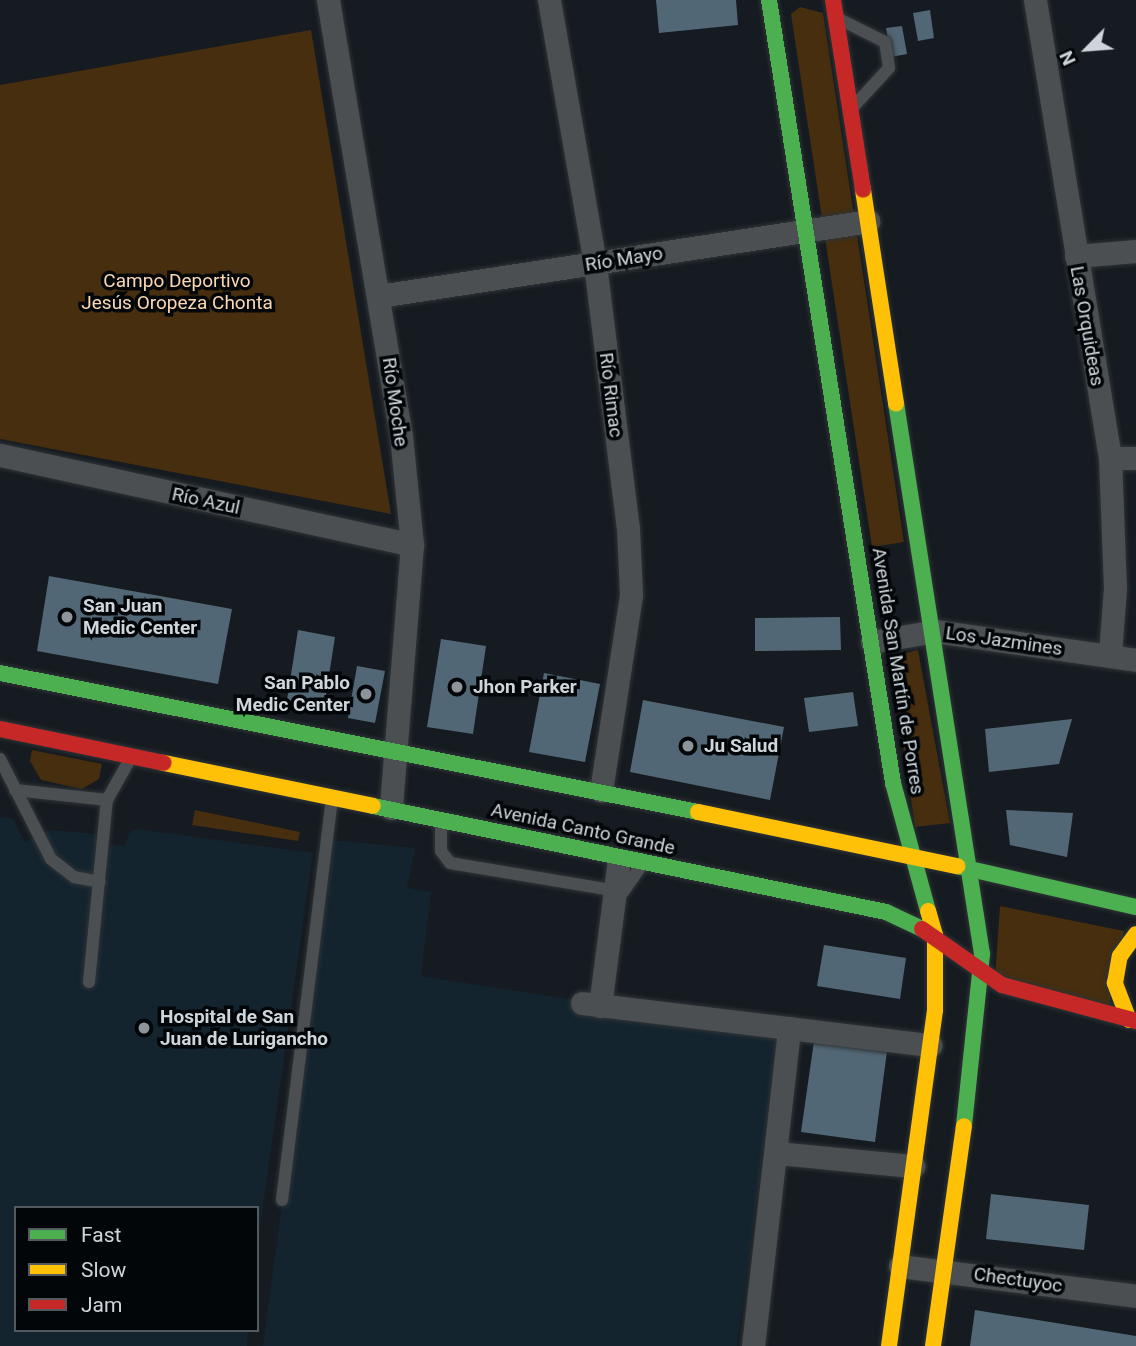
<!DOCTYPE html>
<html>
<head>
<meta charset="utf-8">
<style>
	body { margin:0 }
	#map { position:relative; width:1136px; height:1346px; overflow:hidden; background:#151b20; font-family:Roboto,sans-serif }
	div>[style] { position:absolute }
	.built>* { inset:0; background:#14242f }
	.green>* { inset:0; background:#462e0e }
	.building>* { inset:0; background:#526775 }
	.roads { filter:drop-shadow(0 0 2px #2f3437) drop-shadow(0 0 2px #2f3437) }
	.lane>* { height:12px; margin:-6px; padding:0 6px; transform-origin:6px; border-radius:6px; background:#4b4f52 }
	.street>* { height:23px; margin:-11.5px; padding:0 11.5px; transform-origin:11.5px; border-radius:11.5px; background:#4b4f52 }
	.fast>* { height:16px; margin:-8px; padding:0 8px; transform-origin:8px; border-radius:8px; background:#4caf50 }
	.slow>* { height:16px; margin:-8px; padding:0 8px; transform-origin:8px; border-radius:8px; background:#ffc107 }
	.jam>* { height:16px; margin:-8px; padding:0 8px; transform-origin:8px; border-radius:8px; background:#c62828 }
	.dots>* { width:19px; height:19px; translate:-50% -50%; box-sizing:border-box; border:4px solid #030609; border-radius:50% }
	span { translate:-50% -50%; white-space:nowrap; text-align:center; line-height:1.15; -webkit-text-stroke:7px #030609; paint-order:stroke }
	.street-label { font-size:19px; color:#ced6db }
	.park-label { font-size:19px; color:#fbd8b3 }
	.poi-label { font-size:19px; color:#ced6db; font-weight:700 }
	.left { translate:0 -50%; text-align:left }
	.right { translate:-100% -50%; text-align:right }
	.legend { position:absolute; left:14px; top:1206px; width:245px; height:126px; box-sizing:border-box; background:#030609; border:2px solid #54595d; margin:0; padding:9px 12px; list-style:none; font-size:21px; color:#ced6db }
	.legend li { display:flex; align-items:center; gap:14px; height:35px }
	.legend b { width:35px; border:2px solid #54595d }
	.north { position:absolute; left:1052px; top:14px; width:70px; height:70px; -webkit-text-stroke:5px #030609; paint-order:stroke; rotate:245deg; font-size:19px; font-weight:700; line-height:28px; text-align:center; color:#ced6db }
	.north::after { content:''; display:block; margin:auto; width:24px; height:32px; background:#ced6db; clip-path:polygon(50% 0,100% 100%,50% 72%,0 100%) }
</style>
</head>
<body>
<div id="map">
	<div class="built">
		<i style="clip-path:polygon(0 817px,13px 819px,25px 842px,50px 830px,98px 834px,98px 844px,125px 846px,129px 833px,137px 829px,313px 853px,257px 1247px,257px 1208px,16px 1208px,16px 1330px,248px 1330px,247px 1346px,0 1346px)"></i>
		<i style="clip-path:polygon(331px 840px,415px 848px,407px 888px,431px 892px,421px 976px,779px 1032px,737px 1346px,263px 1346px)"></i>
	</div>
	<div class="green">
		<i style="clip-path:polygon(800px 7px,823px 13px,904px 542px,872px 547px,791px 14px)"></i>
		<i style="clip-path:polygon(311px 30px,391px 514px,0 439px,0 85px)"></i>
		<i style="clip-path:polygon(918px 650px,950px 823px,915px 827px,890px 657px)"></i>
		<i style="clip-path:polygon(32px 750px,102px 764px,99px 779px,82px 789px,41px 780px,30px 761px)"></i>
		<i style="clip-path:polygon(195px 810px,300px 832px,298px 841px,192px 825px)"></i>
		<i style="clip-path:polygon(1000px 906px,1124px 931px,1109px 1006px,995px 976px)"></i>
	</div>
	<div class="building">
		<i style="clip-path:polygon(656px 0,736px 0,738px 25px,659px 33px)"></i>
		<i style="clip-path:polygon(930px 10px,934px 38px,918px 41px,913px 13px)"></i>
		<i style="clip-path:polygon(902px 26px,907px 54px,891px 57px,886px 28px)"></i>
		<i style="clip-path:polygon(49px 576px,232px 609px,218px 684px,37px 651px)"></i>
		<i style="clip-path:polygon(840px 617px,841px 650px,755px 651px,755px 618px)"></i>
		<i style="clip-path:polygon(298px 630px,335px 637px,324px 707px,287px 700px)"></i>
		<i style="clip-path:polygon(441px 639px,486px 646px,473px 734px,427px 727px)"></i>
		<i style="clip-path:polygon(357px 666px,385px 671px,375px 723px,348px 718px)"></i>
		<i style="clip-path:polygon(544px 673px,600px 684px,585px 762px,529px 752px)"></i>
		<i style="clip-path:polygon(853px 692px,858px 726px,809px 732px,804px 698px)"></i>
		<i style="clip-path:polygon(643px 700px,784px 727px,770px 800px,630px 772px)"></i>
		<i style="clip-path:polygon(1072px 719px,1059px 764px,989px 772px,985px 729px)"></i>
		<i style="clip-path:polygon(1006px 810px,1073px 813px,1067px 857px,1010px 845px)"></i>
		<i style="clip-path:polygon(824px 945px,906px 958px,900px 999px,817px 986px)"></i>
		<i style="clip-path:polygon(814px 1041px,887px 1051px,875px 1142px,801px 1132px)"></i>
		<i style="clip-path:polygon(991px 1194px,1089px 1205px,1084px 1250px,986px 1239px)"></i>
		<i style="clip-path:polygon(975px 1310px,1136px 1336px,1136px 1346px,970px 1346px)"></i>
	</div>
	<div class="roads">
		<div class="lane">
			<i style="left:841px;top:20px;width:49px;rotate:26.6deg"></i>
			<i style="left:885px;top:42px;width:26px;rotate:81deg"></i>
			<i style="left:889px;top:68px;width:53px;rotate:132.7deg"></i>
			<i style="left:0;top:759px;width:112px;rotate:63deg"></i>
			<i style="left:51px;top:859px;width:29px;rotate:38deg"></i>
			<i style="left:74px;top:877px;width:26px;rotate:11deg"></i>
			<i style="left:15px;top:790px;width:93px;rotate:6.2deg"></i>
			<i style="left:441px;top:824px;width:27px;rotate:90deg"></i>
			<i style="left:441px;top:851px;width:15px;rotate:53deg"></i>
			<i style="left:450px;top:863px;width:175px;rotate:9.5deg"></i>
			<i style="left:623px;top:892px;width:32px;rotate:-55deg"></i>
			<i style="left:89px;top:982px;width:183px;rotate:-84.4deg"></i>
			<i style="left:107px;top:800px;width:45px;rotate:-60.6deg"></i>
			<i style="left:282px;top:1200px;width:402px;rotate:-82.9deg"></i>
		</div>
		<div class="street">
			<i style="left:328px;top:0;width:442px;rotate:80.5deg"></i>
			<i style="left:401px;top:436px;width:110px;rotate:84.2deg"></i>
			<i style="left:412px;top:545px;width:264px;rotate:94.6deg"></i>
			<i style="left:549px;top:0;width:268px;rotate:80.1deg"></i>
			<i style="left:595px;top:264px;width:266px;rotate:82.9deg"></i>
			<i style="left:628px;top:528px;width:67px;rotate:87.4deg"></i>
			<i style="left:631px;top:595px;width:198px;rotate:98.7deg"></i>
			<i style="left:1035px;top:0;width:464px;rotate:80.7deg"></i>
			<i style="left:1110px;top:458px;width:130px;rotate:87.8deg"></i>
			<i style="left:1115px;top:588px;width:67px;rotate:94.3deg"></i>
			<i style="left:1076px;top:256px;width:60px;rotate:-4.8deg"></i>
			<i style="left:379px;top:296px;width:495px;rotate:-8.7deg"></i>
			<i style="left:0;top:455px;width:422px;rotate:12.3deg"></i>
			<i style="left:1110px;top:458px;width:26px"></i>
			<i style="left:872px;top:642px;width:64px;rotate:-9.9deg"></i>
			<i style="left:935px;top:631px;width:203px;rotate:8.2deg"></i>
			<i style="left:582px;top:1003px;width:351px;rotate:6.9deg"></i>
			<i style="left:600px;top:1006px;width:147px;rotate:-82.6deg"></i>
			<i style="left:777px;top:1153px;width:137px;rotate:5.5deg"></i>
			<i style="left:900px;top:1266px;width:238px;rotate:7.2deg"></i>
			<i style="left:753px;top:1346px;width:320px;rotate:-83.5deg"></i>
		</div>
		<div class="fast">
			<i style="left:769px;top:0;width:793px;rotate:81deg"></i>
			<i style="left:893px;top:783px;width:133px;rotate:74.7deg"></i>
			<i style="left:896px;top:403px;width:558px;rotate:81.13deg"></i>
			<i style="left:982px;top:954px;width:173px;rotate:96deg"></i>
			<i style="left:0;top:673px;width:712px;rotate:11.26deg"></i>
			<i style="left:373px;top:806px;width:524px;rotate:11.67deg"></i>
			<i style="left:886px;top:912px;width:40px;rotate:25deg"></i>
			<i style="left:957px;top:866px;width:184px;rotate:12.9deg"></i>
		</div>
		<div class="slow">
			<i style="left:863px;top:190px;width:216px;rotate:81.2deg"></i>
			<i style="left:164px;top:763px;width:213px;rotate:11.6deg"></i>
			<i style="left:698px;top:812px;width:265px;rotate:11.8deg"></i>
			<i style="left:1129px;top:1020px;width:40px;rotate:-111deg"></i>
			<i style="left:1115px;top:983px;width:27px;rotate:-80deg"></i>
			<i style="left:1120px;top:956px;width:27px;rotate:-54deg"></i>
			<i style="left:889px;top:1346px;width:339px;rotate:-82.2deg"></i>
			<i style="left:935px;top:1010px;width:75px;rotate:-90deg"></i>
			<i style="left:935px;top:935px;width:25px;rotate:-106deg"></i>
			<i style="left:933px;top:1346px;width:222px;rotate:-82deg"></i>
		</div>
		<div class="jam">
			<i style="left:833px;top:0;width:192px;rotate:81deg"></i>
			<i style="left:0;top:729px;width:167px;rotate:11.7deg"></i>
			<i style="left:922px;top:929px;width:98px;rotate:35deg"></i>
			<i style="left:1002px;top:985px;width:139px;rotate:15deg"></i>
		</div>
	</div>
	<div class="dots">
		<i style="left:67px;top:617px;background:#8d959a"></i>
		<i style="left:457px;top:687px;background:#8d959a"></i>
		<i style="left:366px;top:694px;background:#8d959a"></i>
		<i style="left:688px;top:746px;background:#8d959a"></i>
		<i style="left:144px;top:1028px;background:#8d959a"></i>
	</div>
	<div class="street-label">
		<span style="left:624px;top:259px;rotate:-9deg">Río Mayo</span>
		<span style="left:1087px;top:326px;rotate:80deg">Las Orquideas</span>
		<span style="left:611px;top:395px;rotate:83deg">Río Rimac</span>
		<span style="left:395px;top:402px;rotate:82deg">Río Moche</span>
		<span style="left:206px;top:501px;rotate:12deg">Río Azul</span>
		<span style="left:1004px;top:641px;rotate:8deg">Los Jazmines</span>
		<span style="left:898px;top:671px;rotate:81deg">Avenida San Martín de Porres</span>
		<span style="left:583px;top:829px;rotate:12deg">Avenida Canto Grande</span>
		<span style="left:1018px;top:1280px;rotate:8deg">Chectuyoc</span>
	</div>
	<div class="park-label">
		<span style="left:177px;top:292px">Campo Deportivo<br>Jesús Oropeza Chonta</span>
	</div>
	<div class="poi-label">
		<span class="left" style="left:83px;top:617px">San Juan<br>Medic Center</span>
		<span class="right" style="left:350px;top:694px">San Pablo<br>Medic Center</span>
		<span class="left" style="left:473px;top:687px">Jhon Parker</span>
		<span class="left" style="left:704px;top:746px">Ju Salud</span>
		<span class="left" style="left:160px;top:1028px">Hospital de San<br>Juan de Lurigancho</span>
	</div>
	<ul class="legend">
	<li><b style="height:9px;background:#4caf50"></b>Fast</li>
	<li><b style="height:9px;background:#ffc107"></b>Slow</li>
	<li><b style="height:9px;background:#c62828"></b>Jam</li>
	</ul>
	<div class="north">N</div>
</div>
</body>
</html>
